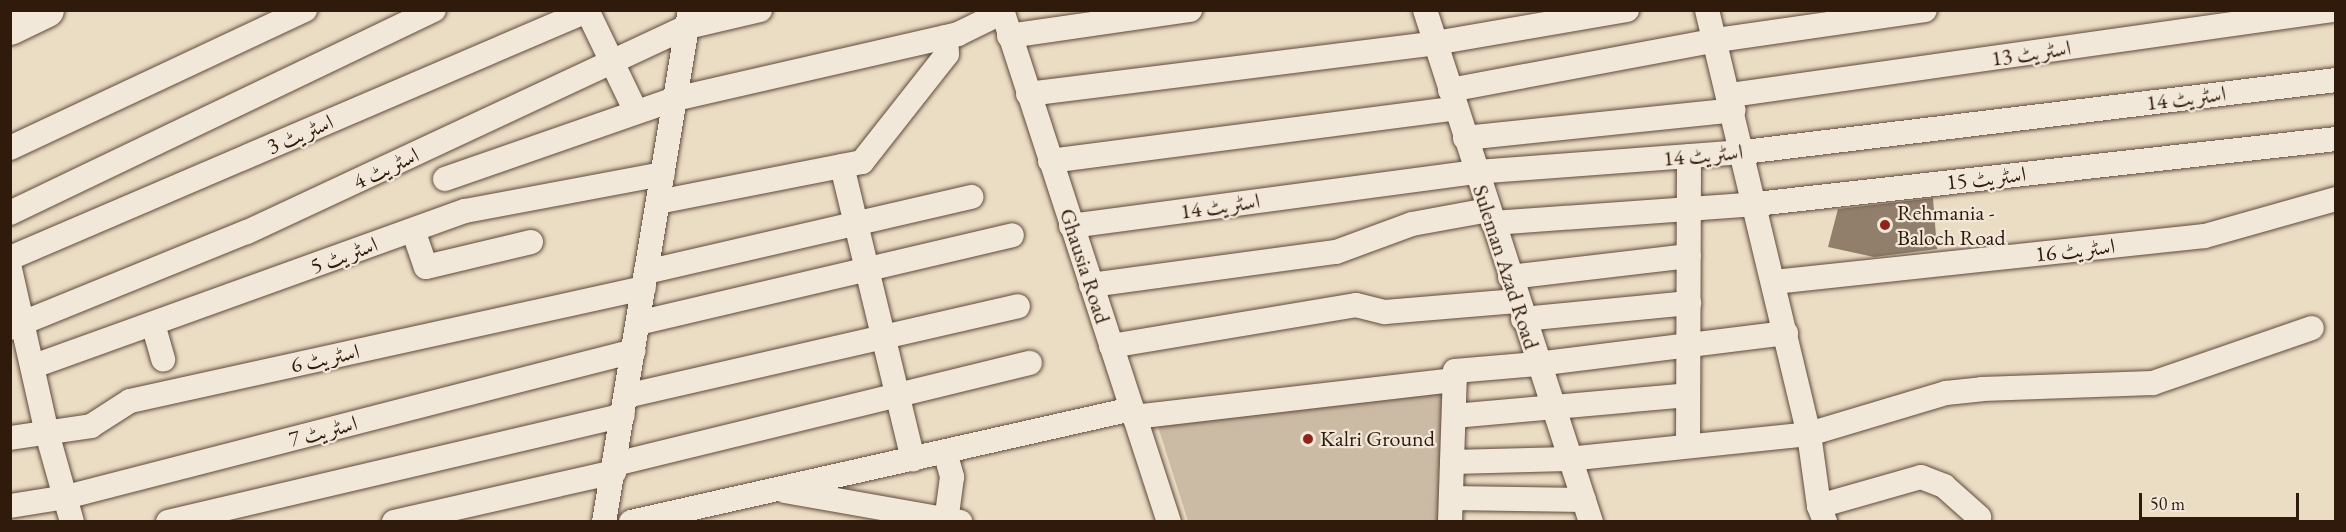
<!DOCTYPE html>
<html>
<head>
<meta charset="utf-8">
<style>
	body { margin:0 }
	#map { position:relative; width:2346px; height:532px; overflow:hidden; background:#ebdcc4; font-family:"EB Garamond",Amiri,serif }
	div>[style] { position:absolute }
	.green>* { inset:0; background:#cbbba5 }
	.building>* { inset:0; background:#917f6c }
	.roads { filter:drop-shadow(0 0 2px #5f4a3a) drop-shadow(0 0 2px #5f4a3a) }
	.minor>* { height:24px; margin:-12px; padding:0 12px; transform-origin:12px; border-radius:12px; background:#f2e8d9 }
	.secondary>* { height:33px; margin:-16.5px; padding:0 16.5px; transform-origin:16.5px; border-radius:16.5px; background:#f2e8d9 }
	.dots>* { width:16px; height:16px; translate:-50% -50%; box-sizing:border-box; border:3px solid #f2e8d9; border-radius:50% }
	span { translate:-50% -50%; white-space:nowrap; text-align:center; line-height:1.15; -webkit-text-stroke:4.5px #f2e8d9; paint-order:stroke }
	.street-label { font-size:22px; color:#301a0c }
	.poi-label { font-size:22px; color:#301a0c }
	.left { translate:0 -50%; text-align:left }
	.frame { position:absolute; inset:0; border:12px solid #301a0c; pointer-events:none }
	.scale { position:absolute; left:2139px; top:493px; width:160px; height:27px; box-sizing:border-box; border:3px solid #301a0c; border-top:0; padding-left:8px; font-size:18px; line-height:21px; white-space:nowrap; color:#301a0c; -webkit-text-stroke:4px #f2e8d9; paint-order:stroke }
</style>
</head>
<body>
<div id="map">
	<div class="green">
		<i style="clip-path:polygon(1455px 378px,1450px 521px,1188px 521px,1154px 414px)"></i>
	</div>
	<div class="building">
		<i style="clip-path:polygon(1933px 198px,1937px 249px,1874px 257px,1828px 247px,1838px 209px)"></i>
	</div>
	<div class="roads">
		<div class="minor">
			<i style="left:587px;top:10px;width:113px;rotate:64.3deg"></i>
			<i style="left:1002px;top:10px;width:539px;rotate:71.94deg"></i>
			<i style="left:1425px;top:10px;width:538px;rotate:72.04deg"></i>
			<i style="left:1707px;top:10px;width:436px;rotate:76.5deg"></i>
			<i style="left:1809px;top:434px;width:73px;rotate:82.1deg"></i>
			<i style="left:1819px;top:506px;width:17px;rotate:69deg"></i>
			<i style="left:1009px;top:36px;width:183px;rotate:-8.2deg"></i>
			<i style="left:1450px;top:90px;width:272px;rotate:-10.6deg"></i>
			<i style="left:1717px;top:40px;width:210px;rotate:-8.2deg"></i>
			<i style="left:1028px;top:94px;width:410px;rotate:-7.1deg"></i>
			<i style="left:1435px;top:43px;width:195px;rotate:-9.8deg"></i>
			<i style="left:1731px;top:95px;width:607px;rotate:-8.05deg"></i>
			<i style="left:1465px;top:138px;width:270px;rotate:-5.9deg"></i>
			<i style="left:10px;top:148px;width:326px;rotate:-25.1deg"></i>
			<i style="left:1050px;top:161px;width:409px;rotate:-7.4deg"></i>
			<i style="left:842px;top:166px;width:302px;rotate:76.4deg"></i>
			<i style="left:445px;top:179px;width:244px;rotate:-19.2deg"></i>
			<i style="left:675px;top:99px;width:290px;rotate:-12.9deg"></i>
			<i style="left:958px;top:34px;width:50px;rotate:-26.1deg"></i>
			<i style="left:658px;top:202px;width:208px;rotate:-11.1deg"></i>
			<i style="left:862px;top:162px;width:137px;rotate:-51.8deg"></i>
			<i style="left:947px;top:54px;width:17px;rotate:-93deg"></i>
			<i style="left:10px;top:213px;width:470px;rotate:-25.6deg"></i>
			<i style="left:1493px;top:223px;width:264px;rotate:-4.1deg"></i>
			<i style="left:1756px;top:204px;width:584px;rotate:-6.39deg"></i>
			<i style="left:1071px;top:226px;width:409px;rotate:-7.6deg"></i>
			<i style="left:1476px;top:172px;width:269px;rotate:-4.3deg"></i>
			<i style="left:1744px;top:152px;width:596px;rotate:-6.93deg"></i>
			<i style="left:413px;top:230px;width:39px;rotate:71deg"></i>
			<i style="left:426px;top:267px;width:108px;rotate:-13.4deg"></i>
			<i style="left:10px;top:258px;width:630px;rotate:-23.19deg"></i>
			<i style="left:10px;top:269px;width:168px;rotate:77.3deg"></i>
			<i style="left:47px;top:433px;width:92px;rotate:74.3deg"></i>
			<i style="left:646px;top:272px;width:334px;rotate:-13deg"></i>
			<i style="left:1510px;top:277px;width:180px;rotate:-6.7deg"></i>
			<i style="left:1774px;top:282px;width:433px;rotate:-6.1deg"></i>
			<i style="left:2205px;top:236px;width:136px;rotate:-15.8deg"></i>
			<i style="left:1091px;top:285px;width:247px;rotate:-7.7deg"></i>
			<i style="left:1336px;top:252px;width:81px;rotate:-20.2deg"></i>
			<i style="left:1412px;top:224px;width:77px;rotate:-10.4deg"></i>
			<i style="left:1523px;top:319px;width:167px;rotate:-5.5deg"></i>
			<i style="left:638px;top:323px;width:384px;rotate:-13.2deg"></i>
			<i style="left:153px;top:324px;width:37px;rotate:74deg"></i>
			<i style="left:10px;top:328px;width:256px;rotate:-22.1deg"></i>
			<i style="left:247px;top:232px;width:485px;rotate:-25deg"></i>
			<i style="left:687px;top:27px;width:75px;rotate:-13.1deg"></i>
			<i style="left:1111px;top:346px;width:248px;rotate:-9.5deg"></i>
			<i style="left:1356px;top:305px;width:30px;rotate:14deg"></i>
			<i style="left:1385px;top:312px;width:132px;rotate:-4.8deg"></i>
			<i style="left:34px;top:366px;width:458px;rotate:-19.8deg"></i>
			<i style="left:465px;top:211px;width:201px;rotate:-10.6deg"></i>
			<i style="left:626px;top:396px;width:402px;rotate:-12.9deg"></i>
			<i style="left:1454px;top:416px;width:235px;rotate:-5.1deg"></i>
			<i style="left:1134px;top:417px;width:323px;rotate:-6.6deg"></i>
			<i style="left:10px;top:438px;width:82px;rotate:-8.4deg"></i>
			<i style="left:91px;top:426px;width:46px;rotate:-32.7deg"></i>
			<i style="left:130px;top:401px;width:526px;rotate:-12.4deg"></i>
			<i style="left:1688px;top:446px;width:290px;rotate:-89.8deg"></i>
			<i style="left:945px;top:452px;width:26px;rotate:74deg"></i>
			<i style="left:952px;top:477px;width:45px;rotate:97.6deg"></i>
			<i style="left:1452px;top:462px;width:116px;rotate:-1.5deg"></i>
			<i style="left:1568px;top:459px;width:242px;rotate:-5.9deg"></i>
			<i style="left:1809px;top:434px;width:143px;rotate:-16.7deg"></i>
			<i style="left:1946px;top:393px;width:36px;rotate:-6deg"></i>
			<i style="left:1982px;top:389px;width:171px;rotate:-2deg"></i>
			<i style="left:2153px;top:383px;width:168px;rotate:-19.1deg"></i>
			<i style="left:615px;top:464px;width:427px;rotate:-13.7deg"></i>
			<i style="left:785px;top:491px;width:178px;rotate:10deg"></i>
			<i style="left:1451px;top:498px;width:133px;rotate:0.9deg"></i>
			<i style="left:10px;top:506px;width:57px;rotate:-9.1deg"></i>
			<i style="left:66px;top:497px;width:586px;rotate:-14.42deg"></i>
			<i style="left:1819px;top:506px;width:106px;rotate:-15.9deg"></i>
			<i style="left:1921px;top:477px;width:25px;rotate:21deg"></i>
			<i style="left:1944px;top:486px;width:47px;rotate:41.5deg"></i>
			<i style="left:168px;top:522px;width:467px;rotate:-13.2deg"></i>
			<i style="left:394px;top:522px;width:226px;rotate:-12.8deg"></i>
			<i style="left:604px;top:522px;width:514px;rotate:-80.48deg"></i>
			<i style="left:631px;top:522px;width:514px;rotate:-12.71deg"></i>
			<i style="left:1450px;top:522px;width:151px;rotate:-88.1deg"></i>
			<i style="left:1455px;top:371px;width:82px;rotate:-4.9deg"></i>
			<i style="left:1537px;top:364px;width:251px;rotate:-7.1deg"></i>
		</div>
		<div class="secondary">
			<i style="left:10px;top:28px;width:41px;rotate:-25.9deg"></i>
		</div>
	</div>
	<div class="dots">
		<i style="left:1885px;top:225px;background:#8f2418"></i>
		<i style="left:1308px;top:439px;background:#8f2418"></i>
	</div>
	<div class="street-label">
		<span style="left:2031px;top:53px;rotate:-8deg">اسٹریٹ 13</span>
		<span style="left:2186px;top:98px;rotate:-7deg">اسٹریٹ 14</span>
		<span style="left:300px;top:134px;rotate:-23deg">اسٹریٹ 3</span>
		<span style="left:1703px;top:155px;rotate:-5deg">اسٹریٹ 14</span>
		<span style="left:386px;top:168px;rotate:-25deg">اسٹریٹ 4</span>
		<span style="left:1986px;top:178px;rotate:-6deg">اسٹریٹ 15</span>
		<span style="left:1220px;top:206px;rotate:-8deg">اسٹریٹ 14</span>
		<span style="left:2075px;top:250px;rotate:-6deg">اسٹریٹ 16</span>
		<span style="left:344px;top:255px;rotate:-20deg">اسٹریٹ 5</span>
		<span style="left:1085px;top:266px;rotate:72deg">Ghausia Road</span>
		<span style="left:1506px;top:267px;rotate:72deg">Suleman Azad Road</span>
		<span style="left:325px;top:358px;rotate:-12deg">اسٹریٹ 6</span>
		<span style="left:323px;top:431px;rotate:-14deg">اسٹریٹ 7</span>
	</div>
	<div class="poi-label">
		<span class="left" style="left:1897px;top:225px">Rehmania -<br>Baloch Road</span>
		<span class="left" style="left:1320px;top:439px">Kalri Ground</span>
	</div>
	<div class="frame"></div>
	<div class="scale">50 m</div>
</div>
</body>
</html>
